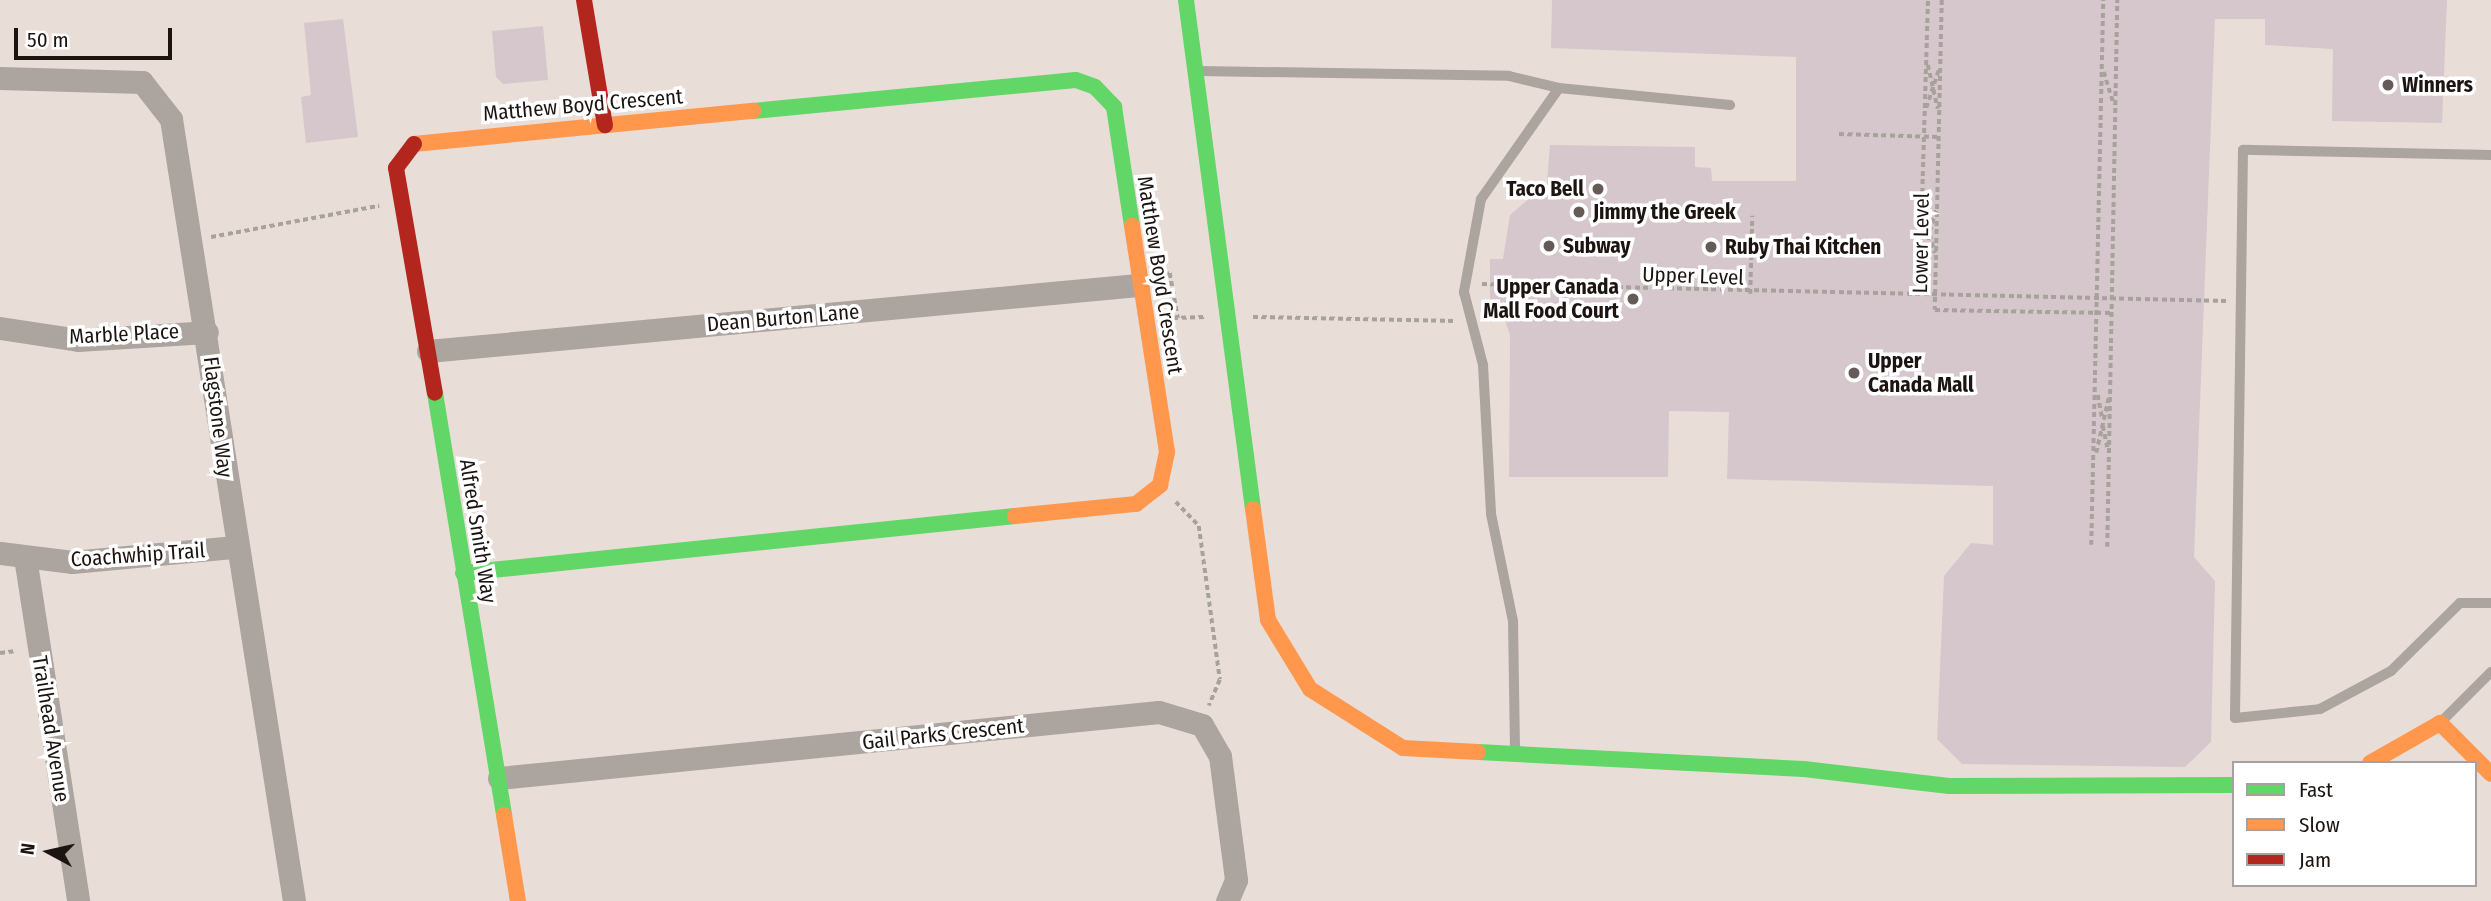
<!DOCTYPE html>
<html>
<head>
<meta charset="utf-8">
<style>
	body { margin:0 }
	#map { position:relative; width:2491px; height:901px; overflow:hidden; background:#e9ddd8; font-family:"Fira Sans Condensed",sans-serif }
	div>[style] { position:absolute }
	.building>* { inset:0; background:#d5c7cb }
	.path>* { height:3.5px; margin-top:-1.75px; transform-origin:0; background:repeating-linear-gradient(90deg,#a8a29c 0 5px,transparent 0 8.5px) }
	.lane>* { height:10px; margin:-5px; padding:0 5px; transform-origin:5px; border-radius:5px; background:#aba49f }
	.street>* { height:23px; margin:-11.5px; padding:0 11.5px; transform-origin:11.5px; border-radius:11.5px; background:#aba49f }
	.fast>* { height:16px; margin:-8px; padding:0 8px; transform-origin:8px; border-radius:8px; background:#63d668 }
	.slow>* { height:16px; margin:-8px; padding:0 8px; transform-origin:8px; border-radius:8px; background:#ff974d }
	.jam>* { height:16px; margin:-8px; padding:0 8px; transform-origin:8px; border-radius:8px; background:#b3261e }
	.dots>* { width:19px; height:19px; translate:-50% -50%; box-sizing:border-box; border:4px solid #fff; border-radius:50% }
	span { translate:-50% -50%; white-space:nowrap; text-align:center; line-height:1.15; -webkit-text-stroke:7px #fff; paint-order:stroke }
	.poi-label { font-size:21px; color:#1c1411; font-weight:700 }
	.left { translate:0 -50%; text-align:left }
	.right { translate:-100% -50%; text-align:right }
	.street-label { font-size:21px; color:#1c1411 }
	.legend { position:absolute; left:2232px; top:761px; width:245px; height:126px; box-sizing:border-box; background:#fff; border:2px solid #a4a1a0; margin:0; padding:9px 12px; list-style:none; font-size:21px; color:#1c1411 }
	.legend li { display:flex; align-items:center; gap:14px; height:35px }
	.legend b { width:35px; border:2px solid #a4a1a0 }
	.north { position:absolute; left:14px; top:817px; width:70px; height:70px; -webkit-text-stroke:5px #fff; paint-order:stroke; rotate:278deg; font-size:19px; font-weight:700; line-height:28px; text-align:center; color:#1c1411 }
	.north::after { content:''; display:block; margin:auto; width:24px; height:32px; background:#1c1411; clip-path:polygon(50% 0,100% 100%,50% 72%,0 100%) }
	.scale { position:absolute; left:14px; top:28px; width:158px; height:32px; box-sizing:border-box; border:4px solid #1c1411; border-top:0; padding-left:9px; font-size:21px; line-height:24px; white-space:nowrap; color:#1c1411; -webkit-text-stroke:5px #fff; paint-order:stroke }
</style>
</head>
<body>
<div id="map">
	<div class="building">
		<i style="clip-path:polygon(1552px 0,2447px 0,2442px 123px,2332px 121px,2333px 49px,2265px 45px,2265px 19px,2215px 19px,2194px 557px,2215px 581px,2211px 742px,2185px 767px,1962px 764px,1937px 739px,1944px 576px,1971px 543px,1993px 545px,1993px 486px,1727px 479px,1729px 412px,1669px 411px,1668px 477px,1509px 477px,1510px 335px,1500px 305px,1490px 303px,1490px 259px,1503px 259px,1510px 215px,1547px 183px,1550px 145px,1695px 147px,1695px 167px,1711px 168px,1712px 181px,1796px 181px,1796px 57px,1551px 48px)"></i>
		<i style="clip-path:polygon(343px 19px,358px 137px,306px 143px,301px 97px,311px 95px,304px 23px)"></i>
		<i style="clip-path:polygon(543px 26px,548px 80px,503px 84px,496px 77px,492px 31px)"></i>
	</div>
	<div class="path">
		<i style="left:1942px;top:0;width:310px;rotate:91.3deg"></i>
		<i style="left:1935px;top:310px;width:177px;rotate:1deg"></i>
		<i style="left:1928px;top:65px;width:45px;rotate:77.2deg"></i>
		<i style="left:2104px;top:72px;width:34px;rotate:73deg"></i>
		<i style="left:1926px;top:108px;width:41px;rotate:-71.6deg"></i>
		<i style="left:1839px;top:134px;width:100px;rotate:1.7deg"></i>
		<i style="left:1923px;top:210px;width:45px;rotate:74.4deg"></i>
		<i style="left:211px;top:237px;width:171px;rotate:-10.5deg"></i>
		<i style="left:1922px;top:256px;width:48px;rotate:-73.1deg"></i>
		<i style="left:1165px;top:275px;width:5px;rotate:-22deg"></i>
		<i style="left:1170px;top:273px;width:46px;rotate:79.9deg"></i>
		<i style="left:1482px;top:284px;width:745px;rotate:1.31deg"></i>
		<i style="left:1750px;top:294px;width:78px;rotate:-88.5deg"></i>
		<i style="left:1919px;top:295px;width:295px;rotate:-88.3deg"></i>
		<i style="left:1253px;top:317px;width:203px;rotate:1.1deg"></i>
		<i style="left:1173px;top:318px;width:31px;rotate:-2deg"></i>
		<i style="left:2098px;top:395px;width:23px;rotate:80deg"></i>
		<i style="left:2103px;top:426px;width:24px;rotate:78deg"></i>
		<i style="left:2096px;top:453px;width:58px;rotate:-77.2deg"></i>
		<i style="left:1176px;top:502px;width:33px;rotate:46deg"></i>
		<i style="left:1199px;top:526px;width:155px;rotate:82.2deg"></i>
		<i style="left:1220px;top:680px;width:28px;rotate:113deg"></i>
		<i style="left:2091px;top:545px;width:545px;rotate:-88.74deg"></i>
		<i style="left:2107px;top:547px;width:547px;rotate:-88.95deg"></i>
		<i style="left:0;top:653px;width:16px;rotate:-7deg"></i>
	</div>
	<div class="lane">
		<i style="left:1200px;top:71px;width:309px;rotate:0.9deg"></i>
		<i style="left:1509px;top:76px;width:51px;rotate:13.5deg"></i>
		<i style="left:1559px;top:88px;width:136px;rotate:125.1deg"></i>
		<i style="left:1481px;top:199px;width:95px;rotate:100.4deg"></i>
		<i style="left:1464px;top:292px;width:75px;rotate:75.4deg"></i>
		<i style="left:1483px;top:365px;width:149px;rotate:86.9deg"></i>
		<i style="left:1491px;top:514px;width:109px;rotate:78.4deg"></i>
		<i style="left:1513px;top:621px;width:130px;rotate:89.1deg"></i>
		<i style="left:1559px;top:88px;width:172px;rotate:5.7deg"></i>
		<i style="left:2491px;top:155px;width:248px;rotate:-178.8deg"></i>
		<i style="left:2243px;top:150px;width:568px;rotate:90.81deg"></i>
		<i style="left:2235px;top:718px;width:85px;rotate:-6deg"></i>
		<i style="left:2320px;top:709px;width:81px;rotate:-28.2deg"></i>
		<i style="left:2391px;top:671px;width:97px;rotate:-44.6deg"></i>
		<i style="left:2460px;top:603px;width:31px"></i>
		<i style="left:2441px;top:722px;width:71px;rotate:-45deg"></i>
	</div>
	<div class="street">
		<i style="left:0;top:78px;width:142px;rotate:1.6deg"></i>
		<i style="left:142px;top:82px;width:47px;rotate:51.9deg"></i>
		<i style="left:171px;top:119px;width:792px;rotate:81.06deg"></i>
		<i style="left:0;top:328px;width:79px;rotate:8.7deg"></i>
		<i style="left:78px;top:340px;width:129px;rotate:-3.5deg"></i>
		<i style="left:428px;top:351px;width:713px;rotate:-5.31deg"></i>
		<i style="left:0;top:553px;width:73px;rotate:7.1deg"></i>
		<i style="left:72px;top:562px;width:164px;rotate:-5.3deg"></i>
		<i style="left:25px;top:557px;width:348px;rotate:81.2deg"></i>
		<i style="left:499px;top:778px;width:663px;rotate:-5.71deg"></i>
		<i style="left:1159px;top:712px;width:45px;rotate:16.8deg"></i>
		<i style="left:1202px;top:725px;width:36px;rotate:60deg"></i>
		<i style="left:1220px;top:756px;width:125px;rotate:82.6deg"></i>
		<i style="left:1236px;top:880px;width:23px;rotate:113deg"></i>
	</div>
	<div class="fast">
		<i style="left:1186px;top:0;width:513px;rotate:82.5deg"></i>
		<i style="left:753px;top:111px;width:324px;rotate:-5.5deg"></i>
		<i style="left:1076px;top:80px;width:20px;rotate:20deg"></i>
		<i style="left:1095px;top:87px;width:28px;rotate:46deg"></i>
		<i style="left:1114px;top:107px;width:120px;rotate:81.4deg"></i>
		<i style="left:435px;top:393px;width:428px;rotate:80.7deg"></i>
		<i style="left:463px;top:573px;width:555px;rotate:-5.9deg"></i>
		<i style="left:1478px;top:752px;width:326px;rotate:3deg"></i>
		<i style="left:1804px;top:769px;width:146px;rotate:6.7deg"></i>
		<i style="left:1949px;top:786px;width:285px;rotate:-0.2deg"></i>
	</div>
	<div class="slow">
		<i style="left:414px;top:144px;width:341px;rotate:-5.6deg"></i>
		<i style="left:1253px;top:509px;width:112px;rotate:82.3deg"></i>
		<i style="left:1268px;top:620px;width:81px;rotate:58.7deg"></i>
		<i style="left:1310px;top:689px;width:110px;rotate:32.4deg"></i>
		<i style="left:1403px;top:748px;width:75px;rotate:3.1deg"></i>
		<i style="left:1015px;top:516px;width:122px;rotate:-5.7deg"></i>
		<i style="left:1136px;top:504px;width:31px;rotate:-38deg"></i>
		<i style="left:1160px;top:485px;width:34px;rotate:-78deg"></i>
		<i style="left:1167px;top:452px;width:229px;rotate:-98.8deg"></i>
		<i style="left:2370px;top:763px;width:81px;rotate:-29.7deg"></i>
		<i style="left:2440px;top:723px;width:72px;rotate:45deg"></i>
		<i style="left:504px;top:815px;width:87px;rotate:80.8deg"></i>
	</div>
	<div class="jam">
		<i style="left:584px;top:0;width:127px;rotate:80.5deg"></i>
		<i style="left:414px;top:144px;width:30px;rotate:127deg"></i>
		<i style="left:396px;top:168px;width:228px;rotate:80.2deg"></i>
	</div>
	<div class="dots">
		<i style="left:2388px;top:85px;background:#645a57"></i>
		<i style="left:1598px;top:189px;background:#645a57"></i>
		<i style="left:1579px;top:212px;background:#645a57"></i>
		<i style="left:1549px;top:246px;background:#645a57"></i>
		<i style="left:1711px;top:247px;background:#645a57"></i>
		<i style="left:1633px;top:299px;background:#645a57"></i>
		<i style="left:1854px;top:373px;background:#645a57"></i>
	</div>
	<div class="poi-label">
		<span class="left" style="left:2402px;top:85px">Winners</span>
		<span class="right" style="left:1584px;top:189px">Taco Bell</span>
		<span class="left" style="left:1593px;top:212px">Jimmy the Greek</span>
		<span class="left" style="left:1563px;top:246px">Subway</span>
		<span class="left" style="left:1725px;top:247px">Ruby Thai Kitchen</span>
		<span class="right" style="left:1619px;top:299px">Upper Canada<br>Mall Food Court</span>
		<span class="left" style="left:1868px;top:373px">Upper<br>Canada Mall</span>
	</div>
	<div class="street-label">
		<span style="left:583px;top:105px;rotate:-5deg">Matthew Boyd Crescent</span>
		<span style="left:1921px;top:243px;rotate:-89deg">Lower Level</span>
		<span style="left:1160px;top:275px;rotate:81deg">Matthew Boyd Crescent</span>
		<span style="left:1693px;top:276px;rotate:2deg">Upper Level</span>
		<span style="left:783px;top:318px;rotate:-5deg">Dean Burton Lane</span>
		<span style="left:124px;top:334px;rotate:-3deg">Marble Place</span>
		<span style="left:218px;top:417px;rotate:83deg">Flagstone Way</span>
		<span style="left:478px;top:531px;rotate:81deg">Alfred Smith Way</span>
		<span style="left:138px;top:555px;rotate:-4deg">Coachwhip Trail</span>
		<span style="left:51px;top:729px;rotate:81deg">Trailhead Avenue</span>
		<span style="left:943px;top:734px;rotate:-6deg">Gail Parks Crescent</span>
	</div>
	<ul class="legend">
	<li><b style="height:9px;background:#63d668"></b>Fast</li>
	<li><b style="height:9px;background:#ff974d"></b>Slow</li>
	<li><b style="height:9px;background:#b3261e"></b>Jam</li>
	</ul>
	<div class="north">N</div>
	<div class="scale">50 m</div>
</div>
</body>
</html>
